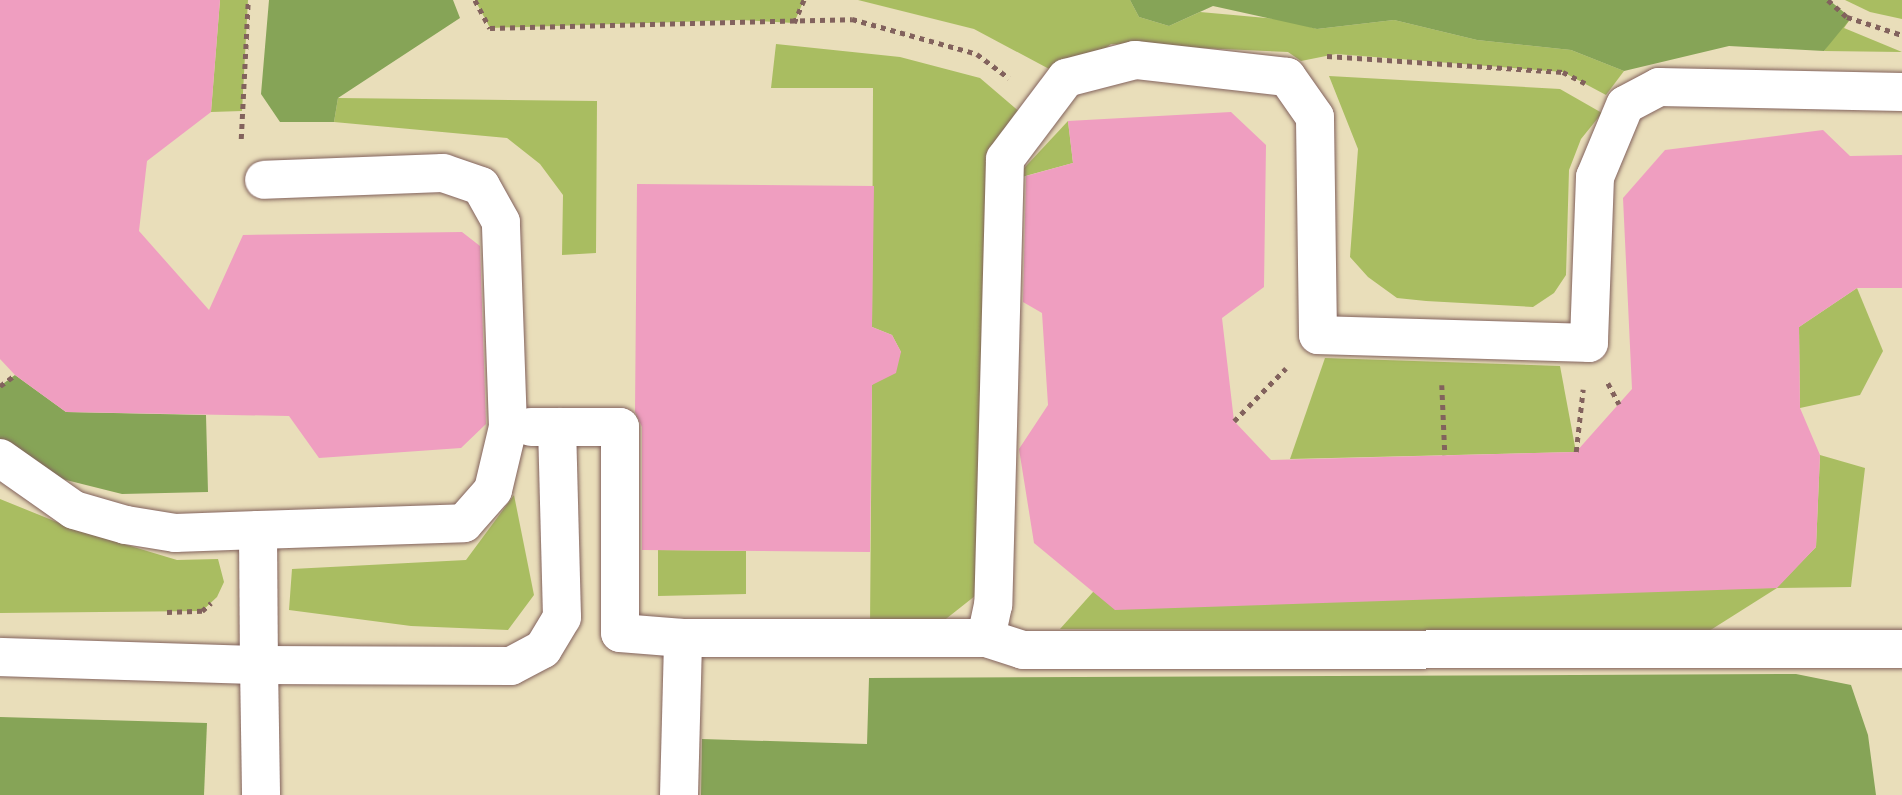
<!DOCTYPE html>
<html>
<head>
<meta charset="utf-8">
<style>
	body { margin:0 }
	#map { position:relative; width:1902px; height:795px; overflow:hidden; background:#e9deba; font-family:"Shantell Sans",sans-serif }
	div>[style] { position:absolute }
	.green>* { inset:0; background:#a9bd61 }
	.forest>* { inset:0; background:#86a457 }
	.building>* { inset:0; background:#ef9ec0 }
	.path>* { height:4.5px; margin-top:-2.25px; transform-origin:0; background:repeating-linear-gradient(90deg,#82625d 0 5px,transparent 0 10px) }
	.roads { filter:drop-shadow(0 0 2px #82625d) drop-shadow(0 0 2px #82625d) }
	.minor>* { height:38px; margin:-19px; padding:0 19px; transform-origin:19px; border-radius:19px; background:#fff }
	span { translate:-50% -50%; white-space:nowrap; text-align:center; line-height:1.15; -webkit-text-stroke:5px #f6f6f2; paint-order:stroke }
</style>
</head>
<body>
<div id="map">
	<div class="green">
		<i style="clip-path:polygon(220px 0,248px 0,242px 111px,211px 112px)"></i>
		<i style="clip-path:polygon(475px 0,804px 0,794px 23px,740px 20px,490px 28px)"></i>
		<i style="clip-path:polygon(858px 0,1130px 0,1139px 17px,1169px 26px,1200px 12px,1287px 20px,1317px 29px,1394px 20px,1477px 40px,1571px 50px,1624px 71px,1606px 95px,1563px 72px,1336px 54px,1301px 61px,1288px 52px,1111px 44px,1066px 78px,974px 29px)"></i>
		<i style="clip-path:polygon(1845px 0,1902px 0,1902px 19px,1870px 12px)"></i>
		<i style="clip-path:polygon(1847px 17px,1851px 18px,1844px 28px,1902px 52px,1824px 51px)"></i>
		<i style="clip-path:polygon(776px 44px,900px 57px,980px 78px,1022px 114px,980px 592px,937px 626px,870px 626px,872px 385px,901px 352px,892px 335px,872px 327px,873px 88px,771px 88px)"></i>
		<i style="clip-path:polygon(1329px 76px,1560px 89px,1602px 113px,1581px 139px,1569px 170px,1566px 275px,1554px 293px,1533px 307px,1426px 301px,1397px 298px,1368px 277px,1350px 257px,1358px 149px)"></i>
		<i style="clip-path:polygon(338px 98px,597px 101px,596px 253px,562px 255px,563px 195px,540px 164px,507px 138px,334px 122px)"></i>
		<i style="clip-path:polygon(1068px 121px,1073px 163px,1014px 179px)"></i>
		<i style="clip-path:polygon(1857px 288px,1883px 351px,1860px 395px,1800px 408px,1799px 327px)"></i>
		<i style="clip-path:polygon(1325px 358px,1560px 366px,1576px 452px,1290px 459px)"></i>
		<i style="clip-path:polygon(1820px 455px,1865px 468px,1851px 587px,1777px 588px,1709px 631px,1060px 629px,1093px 592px,1776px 588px,1816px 547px)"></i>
		<i style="clip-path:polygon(514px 495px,534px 595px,508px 630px,411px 626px,289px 610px,292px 569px,466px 560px)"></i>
		<i style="clip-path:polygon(0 499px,74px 529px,177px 560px,218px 559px,224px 582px,217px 597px,202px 611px,0 613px)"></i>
		<i style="clip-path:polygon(658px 550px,746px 551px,746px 594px,658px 596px)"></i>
	</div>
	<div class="forest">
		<i style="clip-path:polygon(269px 0,453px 0,460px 18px,338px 98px,334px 122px,280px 122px,261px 94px)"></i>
		<i style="clip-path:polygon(1130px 0,1829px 0,1851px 18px,1824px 51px,1729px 46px,1624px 71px,1571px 50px,1477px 40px,1394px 20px,1317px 29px,1213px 6px,1169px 26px,1139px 17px)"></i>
		<i style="clip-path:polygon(15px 375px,66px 412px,206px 415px,208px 492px,122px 494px,66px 480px,0 455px,0 386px)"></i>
		<i style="clip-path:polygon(1796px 674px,1851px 685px,1868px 735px,1876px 795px,701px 795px,702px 739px,867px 744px,869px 678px)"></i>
		<i style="clip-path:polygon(0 717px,207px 723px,204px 795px,0 795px)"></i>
	</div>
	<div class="building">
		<i style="clip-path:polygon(0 0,220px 0,211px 112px,147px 161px,139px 231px,209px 310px,243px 235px,462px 232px,480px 246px,486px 424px,461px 448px,319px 458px,289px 416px,66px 412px,15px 375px,0 359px)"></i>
		<i style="clip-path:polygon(1231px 112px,1266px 145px,1264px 287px,1222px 318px,1234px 421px,1271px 460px,1576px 452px,1632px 389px,1623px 198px,1665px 150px,1823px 130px,1850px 156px,1902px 155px,1902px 288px,1857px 288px,1799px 327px,1800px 408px,1820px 455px,1816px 547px,1777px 588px,1115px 610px,1034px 543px,1019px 449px,1048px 405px,1042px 313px,1023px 302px,1026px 176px,1073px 163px,1068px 121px)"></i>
		<i style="clip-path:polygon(637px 184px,874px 186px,872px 327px,892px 335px,901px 352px,896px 373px,872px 385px,870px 552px,642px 550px,642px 427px,635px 412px)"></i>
	</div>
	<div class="path">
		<i style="left:475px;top:0;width:32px;rotate:62deg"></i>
		<i style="left:490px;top:28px;width:362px;rotate:-1.4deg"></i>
		<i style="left:852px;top:19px;width:130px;rotate:15.6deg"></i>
		<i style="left:977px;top:54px;width:40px;rotate:37deg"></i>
		<i style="left:1828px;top:0;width:25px;rotate:42deg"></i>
		<i style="left:1847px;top:17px;width:58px;rotate:18.1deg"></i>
		<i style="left:794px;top:23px;width:25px;rotate:-67deg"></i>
		<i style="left:1327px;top:56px;width:237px;rotate:3.9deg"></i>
		<i style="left:1563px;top:72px;width:25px;rotate:27deg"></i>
		<i style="left:241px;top:139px;width:139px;rotate:-87.1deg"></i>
		<i style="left:1608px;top:383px;width:24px;rotate:62deg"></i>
		<i style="left:1442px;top:385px;width:70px;rotate:87.5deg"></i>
		<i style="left:0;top:386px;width:19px;rotate:-36deg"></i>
		<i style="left:1234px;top:421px;width:74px;rotate:-45.5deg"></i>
		<i style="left:1576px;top:452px;width:63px;rotate:-83.7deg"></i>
		<i style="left:167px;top:612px;width:35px;rotate:-2deg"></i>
		<i style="left:202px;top:611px;width:12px;rotate:-42deg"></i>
	</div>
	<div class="roads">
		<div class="minor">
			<i style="left:1902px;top:92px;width:243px;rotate:-178.8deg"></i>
			<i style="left:1659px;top:87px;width:38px;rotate:152deg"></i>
			<i style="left:1625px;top:105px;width:78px;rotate:112.6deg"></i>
			<i style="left:1595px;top:177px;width:166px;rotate:92.1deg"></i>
			<i style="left:1589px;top:343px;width:271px;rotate:-178.3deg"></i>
			<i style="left:1318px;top:335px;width:218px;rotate:-90.8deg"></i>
			<i style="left:1315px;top:117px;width:49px;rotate:-125deg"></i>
			<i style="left:1287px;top:77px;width:153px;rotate:-173.6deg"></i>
			<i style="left:1135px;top:60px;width:71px;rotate:165.4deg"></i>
			<i style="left:1066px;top:78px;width:101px;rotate:127deg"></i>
			<i style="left:1005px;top:159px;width:446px;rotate:91.5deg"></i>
			<i style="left:993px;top:605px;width:34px;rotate:102deg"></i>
			<i style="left:986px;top:638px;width:39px;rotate:18deg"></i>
			<i style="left:1023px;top:650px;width:879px;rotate:-0.07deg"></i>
			<i style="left:531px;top:427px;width:89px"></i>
			<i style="left:620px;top:427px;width:206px;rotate:90deg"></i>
			<i style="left:620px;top:633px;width:63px;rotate:4.5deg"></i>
			<i style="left:683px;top:638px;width:303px"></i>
			<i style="left:0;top:458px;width:90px;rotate:35.1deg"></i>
			<i style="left:74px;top:510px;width:54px;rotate:16.1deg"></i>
			<i style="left:126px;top:525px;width:50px;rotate:9.3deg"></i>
			<i style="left:175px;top:533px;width:83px;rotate:-2.1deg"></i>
			<i style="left:258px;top:530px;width:135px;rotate:89.6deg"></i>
			<i style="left:259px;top:665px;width:252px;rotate:0.2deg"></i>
			<i style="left:511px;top:666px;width:36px;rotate:-28deg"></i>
			<i style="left:543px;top:649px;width:37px;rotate:-59deg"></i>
			<i style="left:562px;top:617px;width:190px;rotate:-91.5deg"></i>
			<i style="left:258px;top:530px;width:206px;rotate:-1.9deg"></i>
			<i style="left:464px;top:523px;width:44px;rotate:-48.7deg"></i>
			<i style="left:493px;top:490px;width:65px;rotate:-76.6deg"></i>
			<i style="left:508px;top:427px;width:205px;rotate:-92deg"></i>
			<i style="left:501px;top:222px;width:41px;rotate:-119.1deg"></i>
			<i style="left:481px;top:186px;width:40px;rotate:-161.1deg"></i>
			<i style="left:443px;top:173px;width:179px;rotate:177.8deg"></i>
			<i style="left:0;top:657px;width:259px;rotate:1.8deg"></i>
			<i style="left:259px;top:665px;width:130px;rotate:89.1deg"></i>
			<i style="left:679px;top:795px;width:157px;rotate:-88.5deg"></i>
		</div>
	</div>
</div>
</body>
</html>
